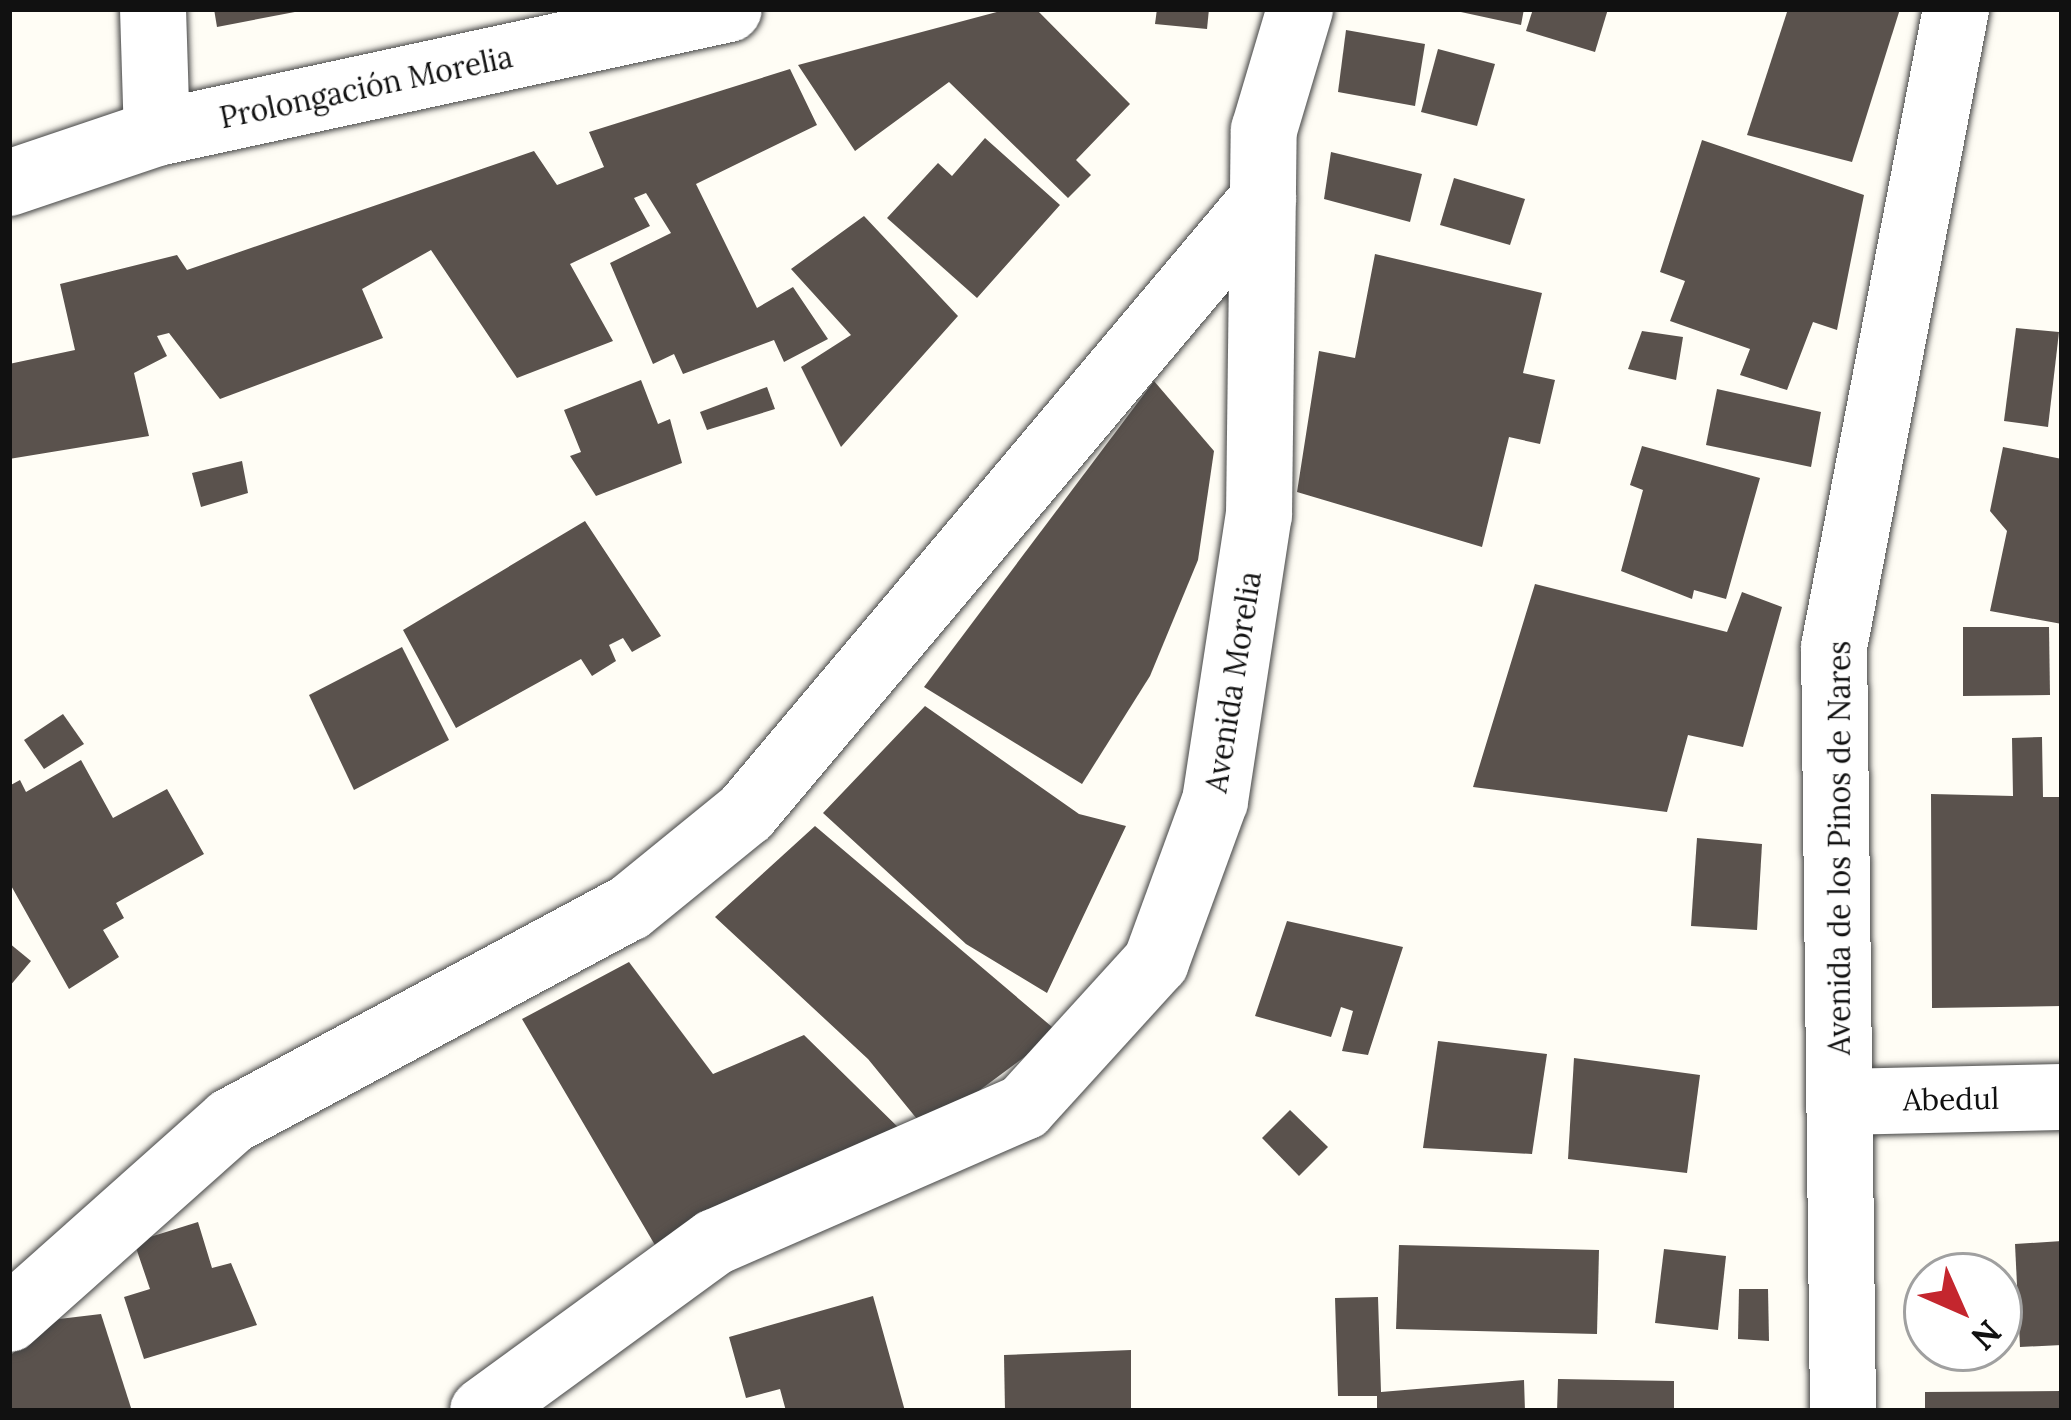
<!DOCTYPE html>
<html>
<head>
<meta charset="utf-8">
<style>
	body { margin:0 }
	#map { position:relative; width:2071px; height:1420px; overflow:hidden; background:#fffdf5; font-family:Lora,serif }
	div>[style] { position:absolute }
	.building>* { inset:0; background:#5a524d }
	.roads { filter:drop-shadow(0 0 3px #444) drop-shadow(0 0 3px #444) }
	.minor>* { height:66px; margin:-33px; padding:0 33px; transform-origin:33px; border-radius:33px; background:#fff }
	.tertiary>* { height:66px; margin:-33px; padding:0 33px; transform-origin:33px; border-radius:33px; background:#fff }
	span { translate:-50% -50%; white-space:nowrap; text-align:center; line-height:1.15; -webkit-text-stroke:12px #fff; paint-order:stroke }
	.street-label { font-size:30px; color:#111 }
	.frame { position:absolute; inset:0; border:12px solid #111; pointer-events:none }
	.north { position:absolute; left:1903px; top:1252px; width:120px; height:120px; box-sizing:border-box; background:#fff; border:3px solid #a0a0a0; border-radius:50%; rotate:135deg; font-size:33px; font-weight:700; line-height:48px; text-align:center; color:#111 }
	.north::after { content:''; display:block; margin:auto; width:42px; height:54px; background:#c4262e; clip-path:polygon(50% 0,100% 100%,50% 72%,0 100%) }
</style>
</head>
<body>
<div id="map">
	<div class="building">
		<i style="clip-path:polygon(214px 9px,299px 9px,300px 11px,217px 27px)"></i>
		<i style="clip-path:polygon(1008px 9px,1036px 9px,1130px 104px,1076px 160px,1091px 175px,1068px 198px,949px 82px,855px 151px,798px 65px)"></i>
		<i style="clip-path:polygon(1157px 9px,1209px 9px,1207px 29px,1155px 24px)"></i>
		<i style="clip-path:polygon(1447px 9px,1524px 9px,1521px 25px)"></i>
		<i style="clip-path:polygon(1533px 9px,1608px 9px,1595px 52px,1526px 31px)"></i>
		<i style="clip-path:polygon(1788px 9px,1900px 9px,1852px 162px,1747px 135px)"></i>
		<i style="clip-path:polygon(1346px 30px,1425px 44px,1415px 106px,1338px 92px)"></i>
		<i style="clip-path:polygon(1438px 49px,1495px 64px,1477px 126px,1421px 112px)"></i>
		<i style="clip-path:polygon(790px 69px,817px 125px,696px 184px,757px 308px,793px 287px,828px 339px,784px 362px,774px 340px,683px 374px,674px 354px,653px 364px,610px 263px,671px 233px,646px 193px,634px 198px,650px 226px,570px 264px,613px 341px,517px 378px,431px 250px,362px 289px,383px 338px,220px 399px,169px 333px,157px 336px,167px 356px,134px 373px,149px 436px,9px 459px,9px 364px,75px 350px,60px 284px,177px 255px,187px 270px,534px 151px,557px 185px,604px 167px,589px 132px)"></i>
		<i style="clip-path:polygon(985px 138px,1060px 205px,977px 298px,887px 218px,938px 163px,952px 176px)"></i>
		<i style="clip-path:polygon(1702px 140px,1864px 195px,1837px 330px,1813px 322px,1787px 390px,1740px 375px,1750px 349px,1670px 321px,1685px 281px,1660px 272px)"></i>
		<i style="clip-path:polygon(1331px 152px,1422px 174px,1410px 222px,1324px 199px)"></i>
		<i style="clip-path:polygon(1454px 178px,1525px 199px,1510px 245px,1440px 225px)"></i>
		<i style="clip-path:polygon(864px 216px,958px 316px,841px 447px,801px 367px,851px 335px,791px 269px)"></i>
		<i style="clip-path:polygon(1375px 254px,1542px 293px,1523px 373px,1555px 380px,1540px 444px,1509px 437px,1482px 547px,1297px 492px,1319px 351px,1355px 358px)"></i>
		<i style="clip-path:polygon(2016px 328px,2059px 332px,2048px 427px,2004px 421px)"></i>
		<i style="clip-path:polygon(1642px 331px,1683px 337px,1676px 380px,1628px 369px)"></i>
		<i style="clip-path:polygon(641px 380px,658px 424px,670px 419px,682px 463px,596px 496px,570px 456px,581px 452px,564px 410px)"></i>
		<i style="clip-path:polygon(1154px 381px,1214px 451px,1198px 560px,1150px 676px,1082px 784px,924px 687px)"></i>
		<i style="clip-path:polygon(767px 387px,775px 409px,707px 430px,700px 412px)"></i>
		<i style="clip-path:polygon(1717px 389px,1821px 412px,1811px 467px,1706px 445px)"></i>
		<i style="clip-path:polygon(1642px 446px,1760px 478px,1726px 599px,1694px 590px,1692px 599px,1621px 571px,1643px 490px,1630px 485px)"></i>
		<i style="clip-path:polygon(2003px 447px,2062px 459px,2062px 624px,1990px 611px,2007px 531px,1990px 511px)"></i>
		<i style="clip-path:polygon(242px 461px,248px 493px,201px 507px,192px 473px)"></i>
		<i style="clip-path:polygon(585px 521px,661px 636px,632px 652px,623px 638px,609px 645px,616px 661px,592px 676px,581px 659px,456px 728px,403px 630px)"></i>
		<i style="clip-path:polygon(1535px 584px,1727px 632px,1742px 592px,1782px 607px,1743px 747px,1688px 735px,1667px 812px,1473px 787px)"></i>
		<i style="clip-path:polygon(1963px 627px,2049px 627px,2050px 695px,1963px 696px)"></i>
		<i style="clip-path:polygon(402px 647px,449px 740px,354px 790px,309px 695px)"></i>
		<i style="clip-path:polygon(925px 706px,1079px 814px,1126px 826px,1047px 993px,966px 944px,823px 813px)"></i>
		<i style="clip-path:polygon(63px 714px,84px 744px,44px 769px,24px 740px)"></i>
		<i style="clip-path:polygon(2042px 737px,2043px 797px,2062px 797px,2062px 1006px,1932px 1008px,1931px 794px,2013px 796px,2012px 738px)"></i>
		<i style="clip-path:polygon(81px 760px,113px 818px,167px 789px,204px 854px,116px 903px,124px 918px,103px 930px,119px 957px,69px 989px,9px 882px,9px 786px,20px 780px,26px 792px)"></i>
		<i style="clip-path:polygon(815px 826px,1058px 1032px,926px 1130px,868px 1059px,715px 917px)"></i>
		<i style="clip-path:polygon(1697px 838px,1762px 844px,1757px 930px,1691px 926px)"></i>
		<i style="clip-path:polygon(1287px 921px,1403px 947px,1368px 1055px,1342px 1051px,1353px 1011px,1341px 1007px,1331px 1037px,1255px 1016px)"></i>
		<i style="clip-path:polygon(9px 943px,31px 961px,9px 987px)"></i>
		<i style="clip-path:polygon(629px 962px,713px 1074px,804px 1035px,905px 1134px,662px 1257px,522px 1019px)"></i>
		<i style="clip-path:polygon(1438px 1041px,1547px 1054px,1532px 1154px,1423px 1148px)"></i>
		<i style="clip-path:polygon(1574px 1058px,1700px 1075px,1687px 1173px,1568px 1159px)"></i>
		<i style="clip-path:polygon(1290px 1110px,1328px 1147px,1299px 1176px,1262px 1138px)"></i>
		<i style="clip-path:polygon(198px 1222px,212px 1268px,231px 1263px,257px 1325px,144px 1359px,124px 1297px,150px 1289px,134px 1242px)"></i>
		<i style="clip-path:polygon(2062px 1241px,2062px 1345px,2020px 1347px,2015px 1244px)"></i>
		<i style="clip-path:polygon(1399px 1245px,1599px 1250px,1597px 1334px,1396px 1329px)"></i>
		<i style="clip-path:polygon(1664px 1249px,1726px 1256px,1718px 1330px,1655px 1323px)"></i>
		<i style="clip-path:polygon(1739px 1289px,1768px 1289px,1769px 1341px,1738px 1339px)"></i>
		<i style="clip-path:polygon(873px 1296px,905px 1411px,786px 1411px,780px 1389px,746px 1398px,729px 1337px)"></i>
		<i style="clip-path:polygon(1378px 1297px,1381px 1392px,1524px 1380px,1525px 1411px,1377px 1411px,1377px 1396px,1338px 1396px,1335px 1298px)"></i>
		<i style="clip-path:polygon(101px 1314px,132px 1411px,9px 1411px,9px 1356px,59px 1319px)"></i>
		<i style="clip-path:polygon(1131px 1350px,1131px 1411px,1005px 1411px,1004px 1355px)"></i>
		<i style="clip-path:polygon(1558px 1379px,1674px 1381px,1674px 1411px,1557px 1411px)"></i>
		<i style="clip-path:polygon(2062px 1391px,2062px 1411px,1925px 1411px,1925px 1392px)"></i>
	</div>
	<div class="roads">
		<div class="minor">
			<i style="left:153px;top:9px;width:124px;rotate:88.2deg"></i>
			<i style="left:9px;top:183px;width:156px;rotate:-18.7deg"></i>
			<i style="left:157px;top:133px;width:585px;rotate:-12.23deg"></i>
			<i style="left:1840px;top:1102px;width:222px;rotate:-1.3deg"></i>
			<i style="left:9px;top:1319px;width:297px;rotate:-41.7deg"></i>
			<i style="left:231px;top:1121px;width:451px;rotate:-28.2deg"></i>
			<i style="left:629px;top:908px;width:151px;rotate:-39.1deg"></i>
			<i style="left:746px;top:813px;width:803px;rotate:-49.9deg"></i>
			<i style="left:483px;top:1411px;width:287px;rotate:-36.1deg"></i>
			<i style="left:715px;top:1242px;width:337px;rotate:-23.6deg"></i>
			<i style="left:1024px;top:1107px;width:196px;rotate:-47.7deg"></i>
			<i style="left:1156px;top:962px;width:171px;rotate:-69.9deg"></i>
			<i style="left:1215px;top:801px;width:289px;rotate:-81.3deg"></i>
			<i style="left:1259px;top:515px;width:385px;rotate:-89.3deg"></i>
			<i style="left:1264px;top:130px;width:126px;rotate:-73.4deg"></i>
		</div>
		<div class="tertiary">
			<i style="left:1843px;top:1411px;width:764px;rotate:-90.67deg"></i>
			<i style="left:1834px;top:647px;width:650px;rotate:-79.17deg"></i>
		</div>
	</div>
	<div class="street-label">
		<span style="left:366px;top:87px;rotate:-12deg">Prolongación Morelia</span>
		<span style="left:1233px;top:682px;rotate:-81deg">Avenida Morelia</span>
		<span style="left:1839px;top:848px;rotate:-90deg">Avenida de los Pinos de Nares</span>
		<span style="left:1951px;top:1099px;rotate:-1deg">Abedul</span>
	</div>
	<div class="frame"></div>
	<div class="north">N</div>
</div>
</body>
</html>
